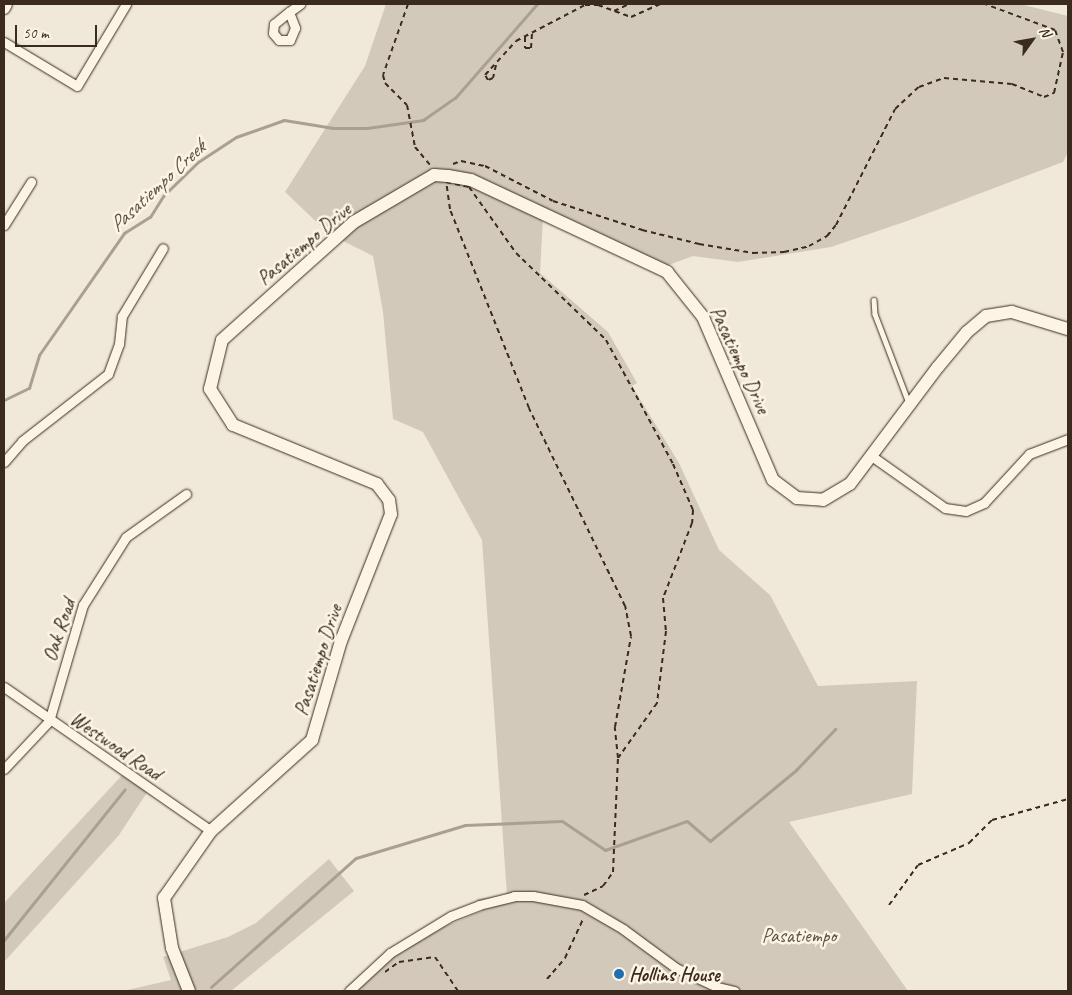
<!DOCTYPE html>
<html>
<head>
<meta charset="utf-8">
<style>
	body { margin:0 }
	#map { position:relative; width:1072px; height:995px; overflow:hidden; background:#f0e9d9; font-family:Caveat,sans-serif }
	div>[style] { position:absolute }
	.green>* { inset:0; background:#d2c9ba }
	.stream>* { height:3px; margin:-1.5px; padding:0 1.5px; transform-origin:1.5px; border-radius:1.5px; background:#aaa091 }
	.path>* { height:2px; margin-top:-1px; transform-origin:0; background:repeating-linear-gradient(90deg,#3b2a1e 0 5px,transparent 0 9px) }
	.roads { filter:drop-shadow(0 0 1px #3b2a1e) drop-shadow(0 0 1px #3b2a1e) }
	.lane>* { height:4.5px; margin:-2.25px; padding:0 2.25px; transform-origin:2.25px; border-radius:2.25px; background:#fcf5e5 }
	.street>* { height:9px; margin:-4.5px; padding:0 4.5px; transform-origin:4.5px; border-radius:4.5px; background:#fcf5e5 }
	.secondary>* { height:12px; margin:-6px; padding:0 6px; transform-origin:6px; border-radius:6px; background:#fcf5e5 }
	.dots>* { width:14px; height:14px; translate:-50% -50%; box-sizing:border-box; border:2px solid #fcf5e5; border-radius:50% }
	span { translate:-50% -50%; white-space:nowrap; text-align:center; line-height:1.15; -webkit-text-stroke:5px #fcf5e5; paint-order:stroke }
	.street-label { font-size:20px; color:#3b2a1e }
	.park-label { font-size:20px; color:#615245 }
	.poi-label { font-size:20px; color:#3b2a1e; font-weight:700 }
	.left { translate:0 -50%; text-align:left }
	.water-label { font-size:21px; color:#625346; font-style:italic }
	.frame { position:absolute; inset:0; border:5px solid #3b2a1e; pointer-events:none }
	.north { position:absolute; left:1007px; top:15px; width:50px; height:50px; -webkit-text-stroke:4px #fcf5e5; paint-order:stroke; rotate:58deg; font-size:14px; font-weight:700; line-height:20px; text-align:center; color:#3b2a1e }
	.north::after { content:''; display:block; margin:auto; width:18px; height:22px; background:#3b2a1e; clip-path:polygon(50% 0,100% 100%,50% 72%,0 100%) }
	.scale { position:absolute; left:15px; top:25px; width:82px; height:22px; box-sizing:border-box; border:2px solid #3b2a1e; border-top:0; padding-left:6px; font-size:15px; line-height:18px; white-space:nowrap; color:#3b2a1e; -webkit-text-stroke:4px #fcf5e5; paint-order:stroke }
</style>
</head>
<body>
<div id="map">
	<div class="green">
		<i style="clip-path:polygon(386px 4px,1020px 4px,1068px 16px,1068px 152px,1063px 162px,910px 220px,831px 247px,738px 262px,693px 256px,655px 270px,543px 217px,540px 273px,608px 332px,637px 383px,632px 386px,679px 463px,719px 550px,770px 595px,818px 686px,917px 681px,912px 794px,789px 822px,908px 991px,747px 991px,717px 987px,716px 991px,349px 991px,378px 964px,438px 929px,482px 911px,477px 899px,507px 895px,482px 540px,423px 432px,393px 419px,383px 312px,373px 256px,329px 234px,285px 192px,365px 66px)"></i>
		<i style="clip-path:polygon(123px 774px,148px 791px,119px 835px,4px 962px,4px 903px)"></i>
		<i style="clip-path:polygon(329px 859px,354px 891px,231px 991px,123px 991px,171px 980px,163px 957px,228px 937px,256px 923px)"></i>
	</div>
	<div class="stream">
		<i style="left:4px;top:400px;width:28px;rotate:-26deg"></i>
		<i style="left:29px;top:388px;width:34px;rotate:-73deg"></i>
		<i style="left:39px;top:355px;width:149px;rotate:-55.1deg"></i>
		<i style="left:124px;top:233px;width:31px;rotate:-32deg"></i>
		<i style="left:150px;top:217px;width:26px;rotate:-58deg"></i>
		<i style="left:164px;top:195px;width:47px;rotate:-44.1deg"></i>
		<i style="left:198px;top:162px;width:45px;rotate:-33.3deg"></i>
		<i style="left:236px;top:137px;width:51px;rotate:-19.5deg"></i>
		<i style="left:284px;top:120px;width:50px;rotate:9.3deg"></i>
		<i style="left:333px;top:128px;width:34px"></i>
		<i style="left:367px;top:128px;width:57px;rotate:-8.1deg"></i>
		<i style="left:423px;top:120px;width:39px;rotate:-35deg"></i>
		<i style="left:455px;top:98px;width:125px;rotate:-48.9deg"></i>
		<i style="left:4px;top:940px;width:193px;rotate:-51.3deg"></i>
		<i style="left:211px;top:987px;width:194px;rotate:-41.7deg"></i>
		<i style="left:356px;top:858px;width:114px;rotate:-16.8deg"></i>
		<i style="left:465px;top:825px;width:97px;rotate:-2.4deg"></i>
		<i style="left:562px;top:821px;width:52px;rotate:34deg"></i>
		<i style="left:605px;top:850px;width:87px;rotate:-19.5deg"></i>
		<i style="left:687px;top:821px;width:30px;rotate:41deg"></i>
		<i style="left:710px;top:841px;width:112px;rotate:-39.5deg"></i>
		<i style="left:796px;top:770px;width:57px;rotate:-46.4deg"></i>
	</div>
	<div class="path">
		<i style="left:408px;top:4px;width:75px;rotate:109.4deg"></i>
		<i style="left:383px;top:75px;width:8px;rotate:76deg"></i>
		<i style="left:385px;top:83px;width:31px;rotate:45deg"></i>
		<i style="left:407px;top:105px;width:43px;rotate:79.2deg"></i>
		<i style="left:415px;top:147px;width:23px;rotate:50deg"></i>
		<i style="left:614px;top:11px;width:17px;rotate:-25deg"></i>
		<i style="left:525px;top:37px;width:11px;rotate:90deg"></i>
		<i style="left:525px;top:48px;width:6px"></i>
		<i style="left:531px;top:48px;width:16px;rotate:-86deg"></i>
		<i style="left:496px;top:65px;width:13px;rotate:103deg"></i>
		<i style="left:493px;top:78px;width:5px;rotate:158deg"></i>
		<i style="left:488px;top:80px;width:6px;rotate:-121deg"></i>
		<i style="left:485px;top:75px;width:46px;rotate:-47.6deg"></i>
		<i style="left:516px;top:41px;width:78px;rotate:-27.6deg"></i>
		<i style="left:585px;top:5px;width:13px"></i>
		<i style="left:598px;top:5px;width:35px;rotate:20deg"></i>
		<i style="left:631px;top:17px;width:32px;rotate:-24deg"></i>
		<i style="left:453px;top:164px;width:9px;rotate:-21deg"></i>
		<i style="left:461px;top:161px;width:25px;rotate:12deg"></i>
		<i style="left:485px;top:166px;width:76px;rotate:27.2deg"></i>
		<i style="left:553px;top:201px;width:94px;rotate:18deg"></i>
		<i style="left:642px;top:230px;width:59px;rotate:13.8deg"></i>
		<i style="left:699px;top:244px;width:55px;rotate:9.5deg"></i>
		<i style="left:753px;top:253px;width:31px;rotate:-2deg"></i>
		<i style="left:784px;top:252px;width:26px;rotate:-13deg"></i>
		<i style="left:809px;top:246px;width:21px;rotate:-29deg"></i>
		<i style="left:827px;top:236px;width:14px;rotate:-51deg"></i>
		<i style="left:836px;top:225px;width:130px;rotate:-63deg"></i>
		<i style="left:895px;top:109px;width:33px;rotate:-43deg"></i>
		<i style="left:919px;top:87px;width:27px;rotate:-20deg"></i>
		<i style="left:944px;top:78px;width:68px;rotate:5deg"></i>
		<i style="left:1012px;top:84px;width:35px;rotate:22deg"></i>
		<i style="left:1044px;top:97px;width:11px;rotate:-22deg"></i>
		<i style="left:1054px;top:93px;width:42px;rotate:-77.6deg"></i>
		<i style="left:1063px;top:52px;width:23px;rotate:-110deg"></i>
		<i style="left:1055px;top:30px;width:75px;rotate:-159.6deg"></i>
		<i style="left:446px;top:182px;width:24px;rotate:12deg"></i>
		<i style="left:469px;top:187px;width:81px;rotate:54.5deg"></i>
		<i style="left:516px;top:253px;width:125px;rotate:44deg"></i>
		<i style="left:606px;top:340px;width:141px;rotate:61.6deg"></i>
		<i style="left:673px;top:464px;width:50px;rotate:66.5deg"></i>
		<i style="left:693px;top:510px;width:13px;rotate:94deg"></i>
		<i style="left:692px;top:523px;width:80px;rotate:111.1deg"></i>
		<i style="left:663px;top:598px;width:33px;rotate:85deg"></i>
		<i style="left:666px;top:631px;width:73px;rotate:97.1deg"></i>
		<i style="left:657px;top:703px;width:67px;rotate:125.3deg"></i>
		<i style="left:618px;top:758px;width:31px;rotate:-96deg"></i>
		<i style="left:615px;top:727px;width:92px;rotate:-80deg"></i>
		<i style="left:631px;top:636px;width:31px;rotate:-101deg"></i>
		<i style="left:625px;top:606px;width:220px;rotate:-115.9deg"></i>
		<i style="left:529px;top:408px;width:214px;rotate:-111.7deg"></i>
		<i style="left:450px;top:209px;width:27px;rotate:-98deg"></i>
		<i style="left:584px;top:895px;width:21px;rotate:-25deg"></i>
		<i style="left:603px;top:886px;width:17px;rotate:-54deg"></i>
		<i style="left:613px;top:872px;width:114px;rotate:-87.5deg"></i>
		<i style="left:889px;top:905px;width:49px;rotate:-54.1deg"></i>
		<i style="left:918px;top:865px;width:56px;rotate:-23.3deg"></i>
		<i style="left:969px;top:843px;width:33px;rotate:-45deg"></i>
		<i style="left:992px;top:820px;width:79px;rotate:-15.4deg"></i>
		<i style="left:385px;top:972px;width:17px;rotate:-36deg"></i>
		<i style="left:399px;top:962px;width:36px;rotate:-8deg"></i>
		<i style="left:435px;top:957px;width:41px;rotate:55.9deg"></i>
		<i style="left:547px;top:979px;width:28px;rotate:-49deg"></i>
		<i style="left:565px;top:958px;width:45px;rotate:-65.1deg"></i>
	</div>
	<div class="roads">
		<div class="lane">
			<i style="left:874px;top:300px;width:14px;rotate:86deg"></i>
			<i style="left:875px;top:314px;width:95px;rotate:69.1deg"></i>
		</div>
		<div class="street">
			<i style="left:289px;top:12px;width:17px;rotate:69deg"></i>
			<i style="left:295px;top:28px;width:13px;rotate:113deg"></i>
			<i style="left:290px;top:40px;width:11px;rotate:180deg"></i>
			<i style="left:279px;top:40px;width:9px;rotate:-131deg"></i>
			<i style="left:273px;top:33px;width:9px;rotate:-84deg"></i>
			<i style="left:274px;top:24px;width:19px;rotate:-39deg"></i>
			<i style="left:289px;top:12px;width:14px;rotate:-36deg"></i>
			<i style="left:4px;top:42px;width:85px;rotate:31.1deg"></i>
			<i style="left:77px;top:86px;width:96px;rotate:-59.1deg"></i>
			<i style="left:4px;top:225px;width:51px;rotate:-57.9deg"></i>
			<i style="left:873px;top:457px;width:88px;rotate:35.3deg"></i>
			<i style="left:945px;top:508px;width:21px;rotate:8deg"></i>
			<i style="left:966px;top:511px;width:20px;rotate:-24deg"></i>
			<i style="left:984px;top:503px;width:67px;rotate:-47.4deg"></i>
			<i style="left:1029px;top:454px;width:42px;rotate:-21deg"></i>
			<i style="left:4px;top:462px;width:28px;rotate:-49deg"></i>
			<i style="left:22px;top:441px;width:109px;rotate:-37.9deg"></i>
			<i style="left:108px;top:374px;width:32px;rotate:-70deg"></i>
			<i style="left:119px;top:344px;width:28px;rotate:-84deg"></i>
			<i style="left:122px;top:316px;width:79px;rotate:-58.9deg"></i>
			<i style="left:4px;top:687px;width:252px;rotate:34.8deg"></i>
			<i style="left:4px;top:769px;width:66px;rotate:-46.8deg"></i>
			<i style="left:49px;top:721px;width:121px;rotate:-73.7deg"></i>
			<i style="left:83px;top:605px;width:80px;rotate:-57.7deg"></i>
			<i style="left:126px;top:537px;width:74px;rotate:-35.6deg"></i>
			<i style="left:349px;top:991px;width:56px;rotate:-42.8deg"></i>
			<i style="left:390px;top:953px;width:71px;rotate:-31.2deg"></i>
			<i style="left:451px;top:916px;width:30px;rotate:-21deg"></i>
			<i style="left:479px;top:905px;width:36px;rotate:-14deg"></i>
			<i style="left:514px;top:896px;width:19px"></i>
			<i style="left:533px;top:896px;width:50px;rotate:10.4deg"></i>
			<i style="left:582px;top:905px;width:48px;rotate:30.3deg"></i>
			<i style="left:623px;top:929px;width:66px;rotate:36.3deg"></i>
			<i style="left:676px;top:968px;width:45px;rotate:24.9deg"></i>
			<i style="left:717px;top:987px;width:18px;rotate:13deg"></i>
		</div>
		<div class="secondary">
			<i style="left:4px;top:8px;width:4px;rotate:-63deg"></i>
			<i style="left:189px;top:991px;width:46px;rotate:-111.6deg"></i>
			<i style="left:172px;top:948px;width:51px;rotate:-99.1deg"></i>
			<i style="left:164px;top:898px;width:82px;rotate:-55deg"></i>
			<i style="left:211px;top:831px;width:136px;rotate:-42deg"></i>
			<i style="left:312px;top:740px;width:103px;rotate:-73.7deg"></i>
			<i style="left:341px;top:641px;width:136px;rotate:-68.5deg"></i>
			<i style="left:391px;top:514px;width:14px;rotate:-98deg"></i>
			<i style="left:389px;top:500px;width:20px;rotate:-127deg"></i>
			<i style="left:377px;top:484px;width:156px;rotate:-157.7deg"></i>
			<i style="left:233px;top:425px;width:43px;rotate:-122.6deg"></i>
			<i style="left:210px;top:389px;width:50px;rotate:-76.2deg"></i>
			<i style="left:222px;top:340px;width:177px;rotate:-41.8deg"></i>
			<i style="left:354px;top:222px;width:93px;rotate:-30.4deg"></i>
			<i style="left:434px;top:175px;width:14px;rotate:4deg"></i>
			<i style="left:448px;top:176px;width:23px;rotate:10deg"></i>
			<i style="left:471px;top:180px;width:217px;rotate:25.1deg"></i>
			<i style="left:667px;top:272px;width:58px;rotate:51.3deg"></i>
			<i style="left:703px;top:317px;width:177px;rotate:66.8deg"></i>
			<i style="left:773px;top:480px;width:30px;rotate:37deg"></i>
			<i style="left:797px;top:498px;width:26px;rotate:4deg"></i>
			<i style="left:823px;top:500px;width:31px;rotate:-31deg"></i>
			<i style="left:850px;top:484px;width:146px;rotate:-53.1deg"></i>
			<i style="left:938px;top:367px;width:45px;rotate:-50.4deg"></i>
			<i style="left:967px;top:332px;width:25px;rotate:-40deg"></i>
			<i style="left:986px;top:316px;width:26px;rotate:-9deg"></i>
			<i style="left:1012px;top:312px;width:59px;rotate:16.9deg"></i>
		</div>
	</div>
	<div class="dots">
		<i style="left:619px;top:974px;background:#1f6fb2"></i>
	</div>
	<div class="street-label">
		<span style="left:304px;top:244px;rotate:-40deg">Pasatiempo Drive</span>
		<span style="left:740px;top:360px;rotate:65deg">Pasatiempo Drive</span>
		<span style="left:59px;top:630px;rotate:-72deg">Oak Road</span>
		<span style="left:318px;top:660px;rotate:-72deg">Pasatiempo Drive</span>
		<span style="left:116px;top:746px;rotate:34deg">Westwood Road</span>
	</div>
	<div class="park-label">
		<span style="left:799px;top:935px">Pasatiempo</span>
	</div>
	<div class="poi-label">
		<span class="left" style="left:629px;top:974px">Hollins House</span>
	</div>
	<div class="water-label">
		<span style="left:157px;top:186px;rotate:-43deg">Pasatiempo Creek</span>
	</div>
	<div class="frame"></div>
	<div class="north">N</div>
	<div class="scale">50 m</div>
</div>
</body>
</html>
